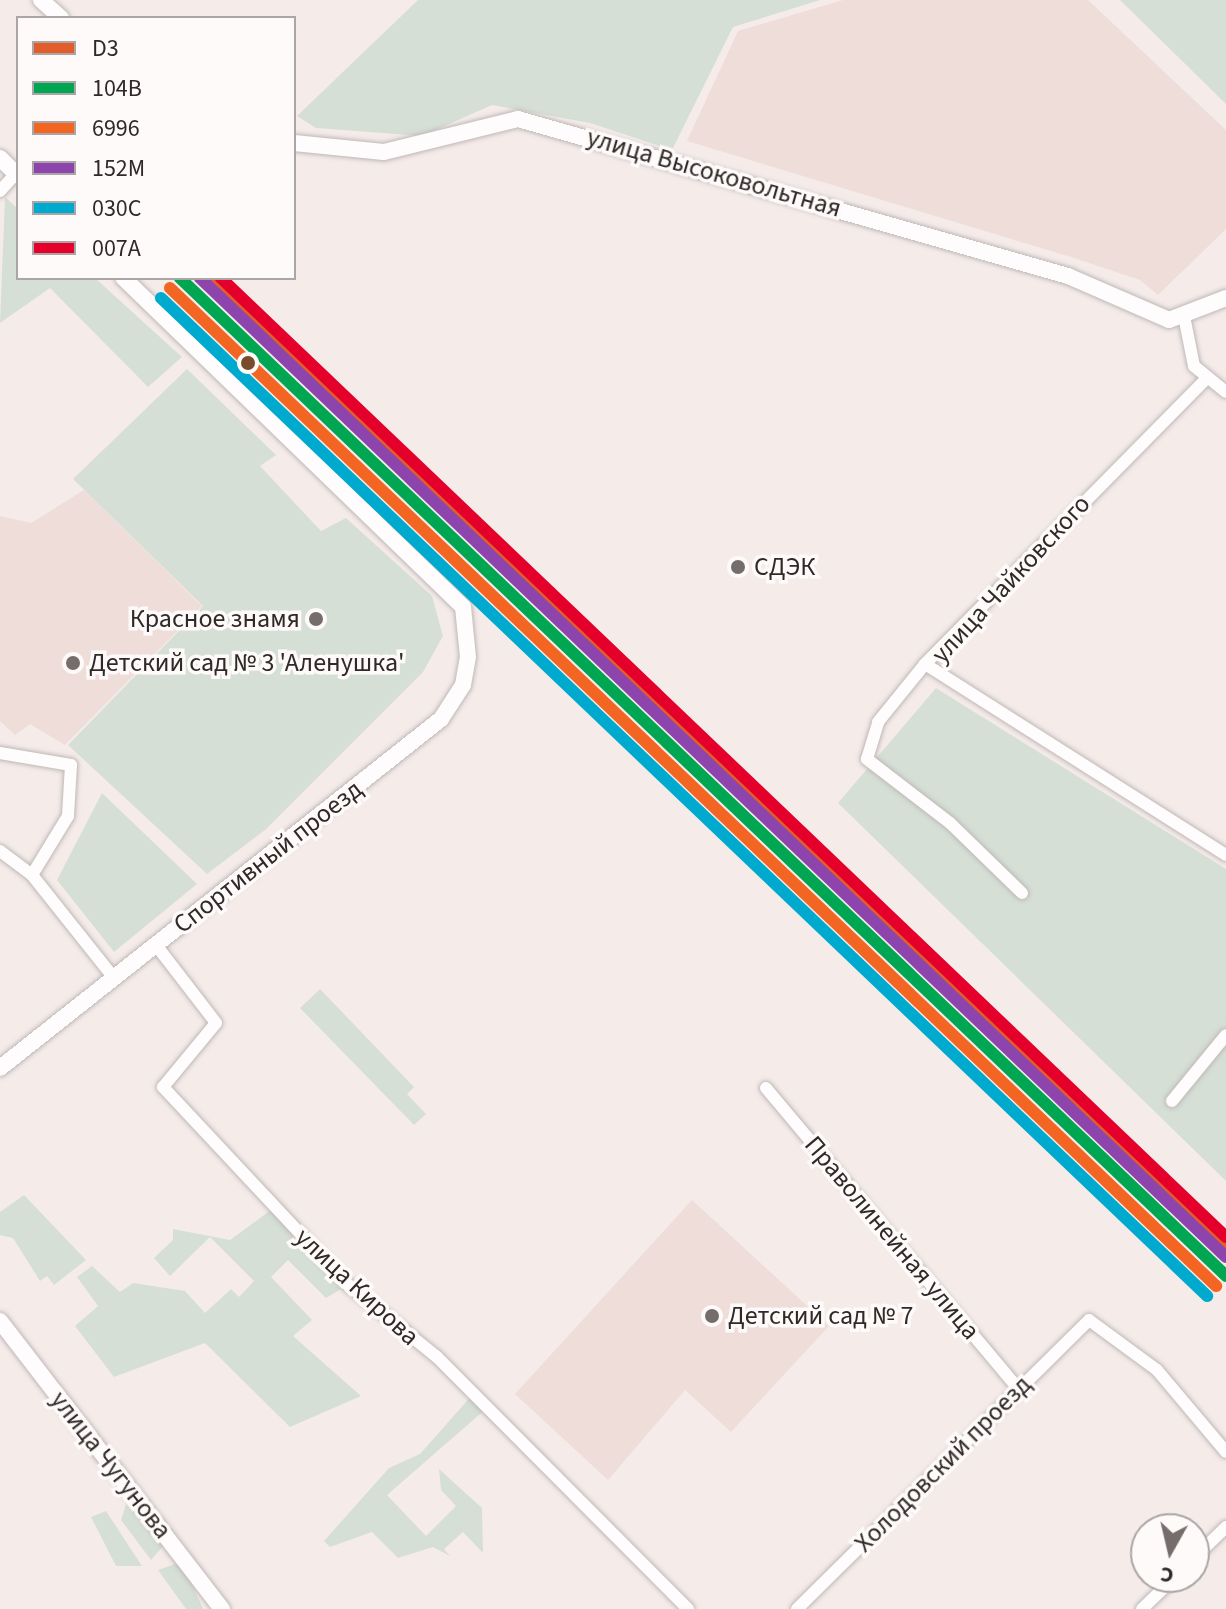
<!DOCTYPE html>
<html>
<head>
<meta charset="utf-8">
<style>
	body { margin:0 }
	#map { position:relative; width:1226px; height:1609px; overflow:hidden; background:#f5ecea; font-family:"Source Sans 3",sans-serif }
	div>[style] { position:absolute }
	.built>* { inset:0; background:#eeddd9 }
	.green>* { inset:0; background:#d5dfd6 }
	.roads { filter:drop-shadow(0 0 2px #bfb8b6) drop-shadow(0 0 2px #bfb8b6) }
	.street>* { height:12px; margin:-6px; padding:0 6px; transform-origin:6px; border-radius:6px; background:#fefcfc }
	.secondary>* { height:16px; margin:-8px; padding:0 8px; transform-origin:8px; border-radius:8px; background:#fefcfc }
	.rail-1>* { height:12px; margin:-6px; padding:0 6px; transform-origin:6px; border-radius:6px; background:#e15d29 }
	.rail-2>* { height:12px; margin:-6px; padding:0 6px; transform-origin:6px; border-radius:6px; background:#00a651 }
	.rail-3>* { height:12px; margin:-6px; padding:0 6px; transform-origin:6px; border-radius:6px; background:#f26522 }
	.rail-4>* { height:12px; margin:-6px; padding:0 6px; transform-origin:6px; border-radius:6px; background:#8e44ad }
	.rail-5>* { height:12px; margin:-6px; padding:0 6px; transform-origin:6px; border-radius:6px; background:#00a9ce }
	.rail-6>* { height:12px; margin:-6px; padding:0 6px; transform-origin:6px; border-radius:6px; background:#e4002b }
	.dots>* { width:22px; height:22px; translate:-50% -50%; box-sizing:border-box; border:4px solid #fdfaf9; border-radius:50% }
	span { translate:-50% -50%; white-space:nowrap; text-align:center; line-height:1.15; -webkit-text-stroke:7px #fdfaf9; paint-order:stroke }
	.street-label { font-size:26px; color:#2f2928 }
	.poi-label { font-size:26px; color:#2f2928 }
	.left { translate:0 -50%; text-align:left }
	.right { translate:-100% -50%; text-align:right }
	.legend { position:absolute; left:16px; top:16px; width:280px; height:264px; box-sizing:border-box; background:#fdfaf9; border:2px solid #aba6a5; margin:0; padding:10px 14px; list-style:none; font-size:24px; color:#2f2928 }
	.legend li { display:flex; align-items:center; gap:16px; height:40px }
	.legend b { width:40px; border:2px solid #aba6a5 }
	.north { position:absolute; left:1130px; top:1513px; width:80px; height:80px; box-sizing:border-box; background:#fdfaf9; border:2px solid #aba6a5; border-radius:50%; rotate:188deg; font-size:22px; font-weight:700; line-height:32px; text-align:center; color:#2f2928 }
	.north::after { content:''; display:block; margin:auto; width:28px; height:36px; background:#746d6c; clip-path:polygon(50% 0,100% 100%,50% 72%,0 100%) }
</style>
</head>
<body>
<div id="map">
	<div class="built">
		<i style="clip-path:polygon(843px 0,1088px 0,1226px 130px,1226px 229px,1158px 295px,1140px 280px,1071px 257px,687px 141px,738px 31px)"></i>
		<i style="clip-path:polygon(84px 490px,202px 606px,65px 745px,30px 724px,15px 735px,0 721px,0 516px,31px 523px)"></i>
		<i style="clip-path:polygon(692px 1200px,829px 1326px,731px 1432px,685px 1390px,608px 1480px,515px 1394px)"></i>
	</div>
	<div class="green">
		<i style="clip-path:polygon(418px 0,820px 0,733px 27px,672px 150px,590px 123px,492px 105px,422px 136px,316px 128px,297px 116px)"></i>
		<i style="clip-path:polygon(1120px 0,1226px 0,1226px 104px)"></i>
		<i style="clip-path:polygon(5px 197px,18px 209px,18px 278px,95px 278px,182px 357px,148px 387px,50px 288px,0 323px)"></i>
		<i style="clip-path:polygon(187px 369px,276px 455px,260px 466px,321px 531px,346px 518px,432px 596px,443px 636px,423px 672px,265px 830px,207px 874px,68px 745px,203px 606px,73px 479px)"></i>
		<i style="clip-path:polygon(936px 688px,1226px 869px,1226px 1181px,838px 803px)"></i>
		<i style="clip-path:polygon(102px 793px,197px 884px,114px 952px,57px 880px)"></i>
		<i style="clip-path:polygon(320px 989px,414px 1087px,407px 1094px,426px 1114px,414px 1125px,300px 1008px)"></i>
		<i style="clip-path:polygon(24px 1195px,86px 1260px,54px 1285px,47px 1276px,40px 1281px,13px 1238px,0 1235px,0 1212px)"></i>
		<i style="clip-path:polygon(275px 1207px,348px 1285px,326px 1298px,288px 1260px,271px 1277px,312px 1320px,293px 1336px,361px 1396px,290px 1427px,205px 1343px,114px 1377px,75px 1326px,98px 1306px,77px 1277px,92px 1266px,120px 1292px,133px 1283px,185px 1291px,205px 1313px,231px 1289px,239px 1297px,254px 1281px,210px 1237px,170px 1276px,154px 1258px,173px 1240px,173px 1229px,230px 1240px)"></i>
		<i style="clip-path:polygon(473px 1394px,487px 1408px,387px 1495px,426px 1536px,456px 1506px,441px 1490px,439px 1469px,482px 1508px,483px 1553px,463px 1532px,444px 1549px,450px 1556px,433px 1547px,398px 1558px,372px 1532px,330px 1547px,324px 1541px,389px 1468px,420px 1454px)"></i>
		<i style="clip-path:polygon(129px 1495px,165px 1544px,151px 1560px,121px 1520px)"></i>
		<i style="clip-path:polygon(106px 1511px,142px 1566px,116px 1566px,91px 1517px)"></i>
		<i style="clip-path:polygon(175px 1564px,185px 1568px,203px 1609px,186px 1609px,158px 1570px)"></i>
	</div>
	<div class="roads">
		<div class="street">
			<i style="left:0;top:191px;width:24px;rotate:-48deg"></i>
			<i style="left:1184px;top:316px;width:51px;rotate:78.7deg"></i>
			<i style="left:1194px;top:366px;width:41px;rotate:39.1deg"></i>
			<i style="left:925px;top:664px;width:356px;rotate:32.4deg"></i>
			<i style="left:0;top:753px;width:72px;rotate:9.6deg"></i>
			<i style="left:71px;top:765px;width:51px;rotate:93.4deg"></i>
			<i style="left:68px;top:816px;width:69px;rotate:121.4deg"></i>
			<i style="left:32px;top:875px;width:40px;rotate:-143deg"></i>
			<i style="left:32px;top:875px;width:132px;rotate:51.5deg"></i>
			<i style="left:1022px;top:893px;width:100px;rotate:-135.8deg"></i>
			<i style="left:950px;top:823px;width:105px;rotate:-142.4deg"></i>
			<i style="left:867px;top:759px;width:39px;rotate:-73deg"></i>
			<i style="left:878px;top:722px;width:75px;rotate:-51deg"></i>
			<i style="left:925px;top:664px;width:399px;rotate:-45.4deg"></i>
			<i style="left:156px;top:945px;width:98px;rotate:52.4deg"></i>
			<i style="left:216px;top:1023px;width:83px;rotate:129.6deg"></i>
			<i style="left:163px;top:1087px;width:271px;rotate:46.9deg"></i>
			<i style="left:348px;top:1285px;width:114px;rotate:39deg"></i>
			<i style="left:437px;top:1357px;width:356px;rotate:45.1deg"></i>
			<i style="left:766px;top:1088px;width:392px;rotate:50deg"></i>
			<i style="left:1172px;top:1101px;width:85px;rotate:-50.7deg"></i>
			<i style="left:1194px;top:1558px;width:45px;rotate:-44.1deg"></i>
			<i style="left:797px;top:1609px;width:411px;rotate:-44.7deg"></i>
			<i style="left:1089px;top:1320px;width:84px;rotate:36.3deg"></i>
			<i style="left:1157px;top:1370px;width:107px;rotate:49.9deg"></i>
			<i style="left:1142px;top:1609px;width:46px;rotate:-44.1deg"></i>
		</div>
		<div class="secondary">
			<i style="left:41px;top:0;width:27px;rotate:42deg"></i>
			<i style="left:294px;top:143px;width:90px;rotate:5.7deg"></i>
			<i style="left:384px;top:152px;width:138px;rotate:-13.8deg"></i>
			<i style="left:518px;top:119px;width:572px;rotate:15.93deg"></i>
			<i style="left:1068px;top:276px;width:110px;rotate:23.5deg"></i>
			<i style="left:1169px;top:320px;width:61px;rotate:-21.1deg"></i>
			<i style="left:0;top:158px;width:25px;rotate:45deg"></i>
			<i style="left:0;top:1068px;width:562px;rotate:-38.36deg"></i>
			<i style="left:441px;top:719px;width:40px;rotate:-57.1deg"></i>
			<i style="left:463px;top:685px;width:28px;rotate:-80deg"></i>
			<i style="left:468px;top:657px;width:50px;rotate:-95.7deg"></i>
			<i style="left:463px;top:607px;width:473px;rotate:-135.9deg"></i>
			<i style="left:0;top:1321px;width:364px;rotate:52.4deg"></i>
		</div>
	</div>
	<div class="rail-1">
		<i style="left:212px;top:278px;width:1403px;rotate:43.73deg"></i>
	</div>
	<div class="rail-2">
		<i style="left:180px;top:278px;width:1446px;rotate:43.65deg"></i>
	</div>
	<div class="rail-3">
		<i style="left:170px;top:288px;width:1446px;rotate:43.65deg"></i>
	</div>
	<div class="rail-4">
		<i style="left:200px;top:278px;width:1418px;rotate:43.66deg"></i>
	</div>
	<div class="rail-5">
		<i style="left:161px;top:298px;width:1446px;rotate:43.65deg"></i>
	</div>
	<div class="rail-6">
		<i style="left:221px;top:278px;width:1389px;rotate:43.66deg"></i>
	</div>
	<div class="dots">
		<i style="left:248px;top:363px;background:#7a4b2a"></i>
		<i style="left:738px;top:567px;background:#746d6c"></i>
		<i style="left:316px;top:619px;background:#746d6c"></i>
		<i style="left:73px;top:663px;background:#746d6c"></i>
		<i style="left:712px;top:1316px;background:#746d6c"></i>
	</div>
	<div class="street-label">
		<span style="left:714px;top:173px;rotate:16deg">улица Высоковольтная</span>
		<span style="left:1011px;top:579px;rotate:-47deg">улица Чайковского</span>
		<span style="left:268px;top:857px;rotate:-38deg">Спортивный проезд</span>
		<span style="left:892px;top:1238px;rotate:50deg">Праволинейная улица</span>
		<span style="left:357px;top:1287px;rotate:43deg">улица Кирова</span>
		<span style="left:943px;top:1464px;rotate:-45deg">Холодовский проезд</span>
		<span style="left:111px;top:1465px;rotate:52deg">улица Чугунова</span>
	</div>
	<div class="poi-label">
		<span class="left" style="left:754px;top:567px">СДЭК</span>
		<span class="right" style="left:300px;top:619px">Красное знамя</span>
		<span class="left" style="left:89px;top:663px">Детский сад № 3 'Аленушка'</span>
		<span class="left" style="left:728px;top:1316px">Детский сад № 7</span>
	</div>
	<ul class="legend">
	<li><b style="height:10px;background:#e15d29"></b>D3</li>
	<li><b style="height:10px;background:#00a651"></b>104В</li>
	<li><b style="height:10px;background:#f26522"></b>6996</li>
	<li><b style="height:10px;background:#8e44ad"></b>152М</li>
	<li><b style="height:10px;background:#00a9ce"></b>030C</li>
	<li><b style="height:10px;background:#e4002b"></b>007А</li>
	</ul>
	<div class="north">С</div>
</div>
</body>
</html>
